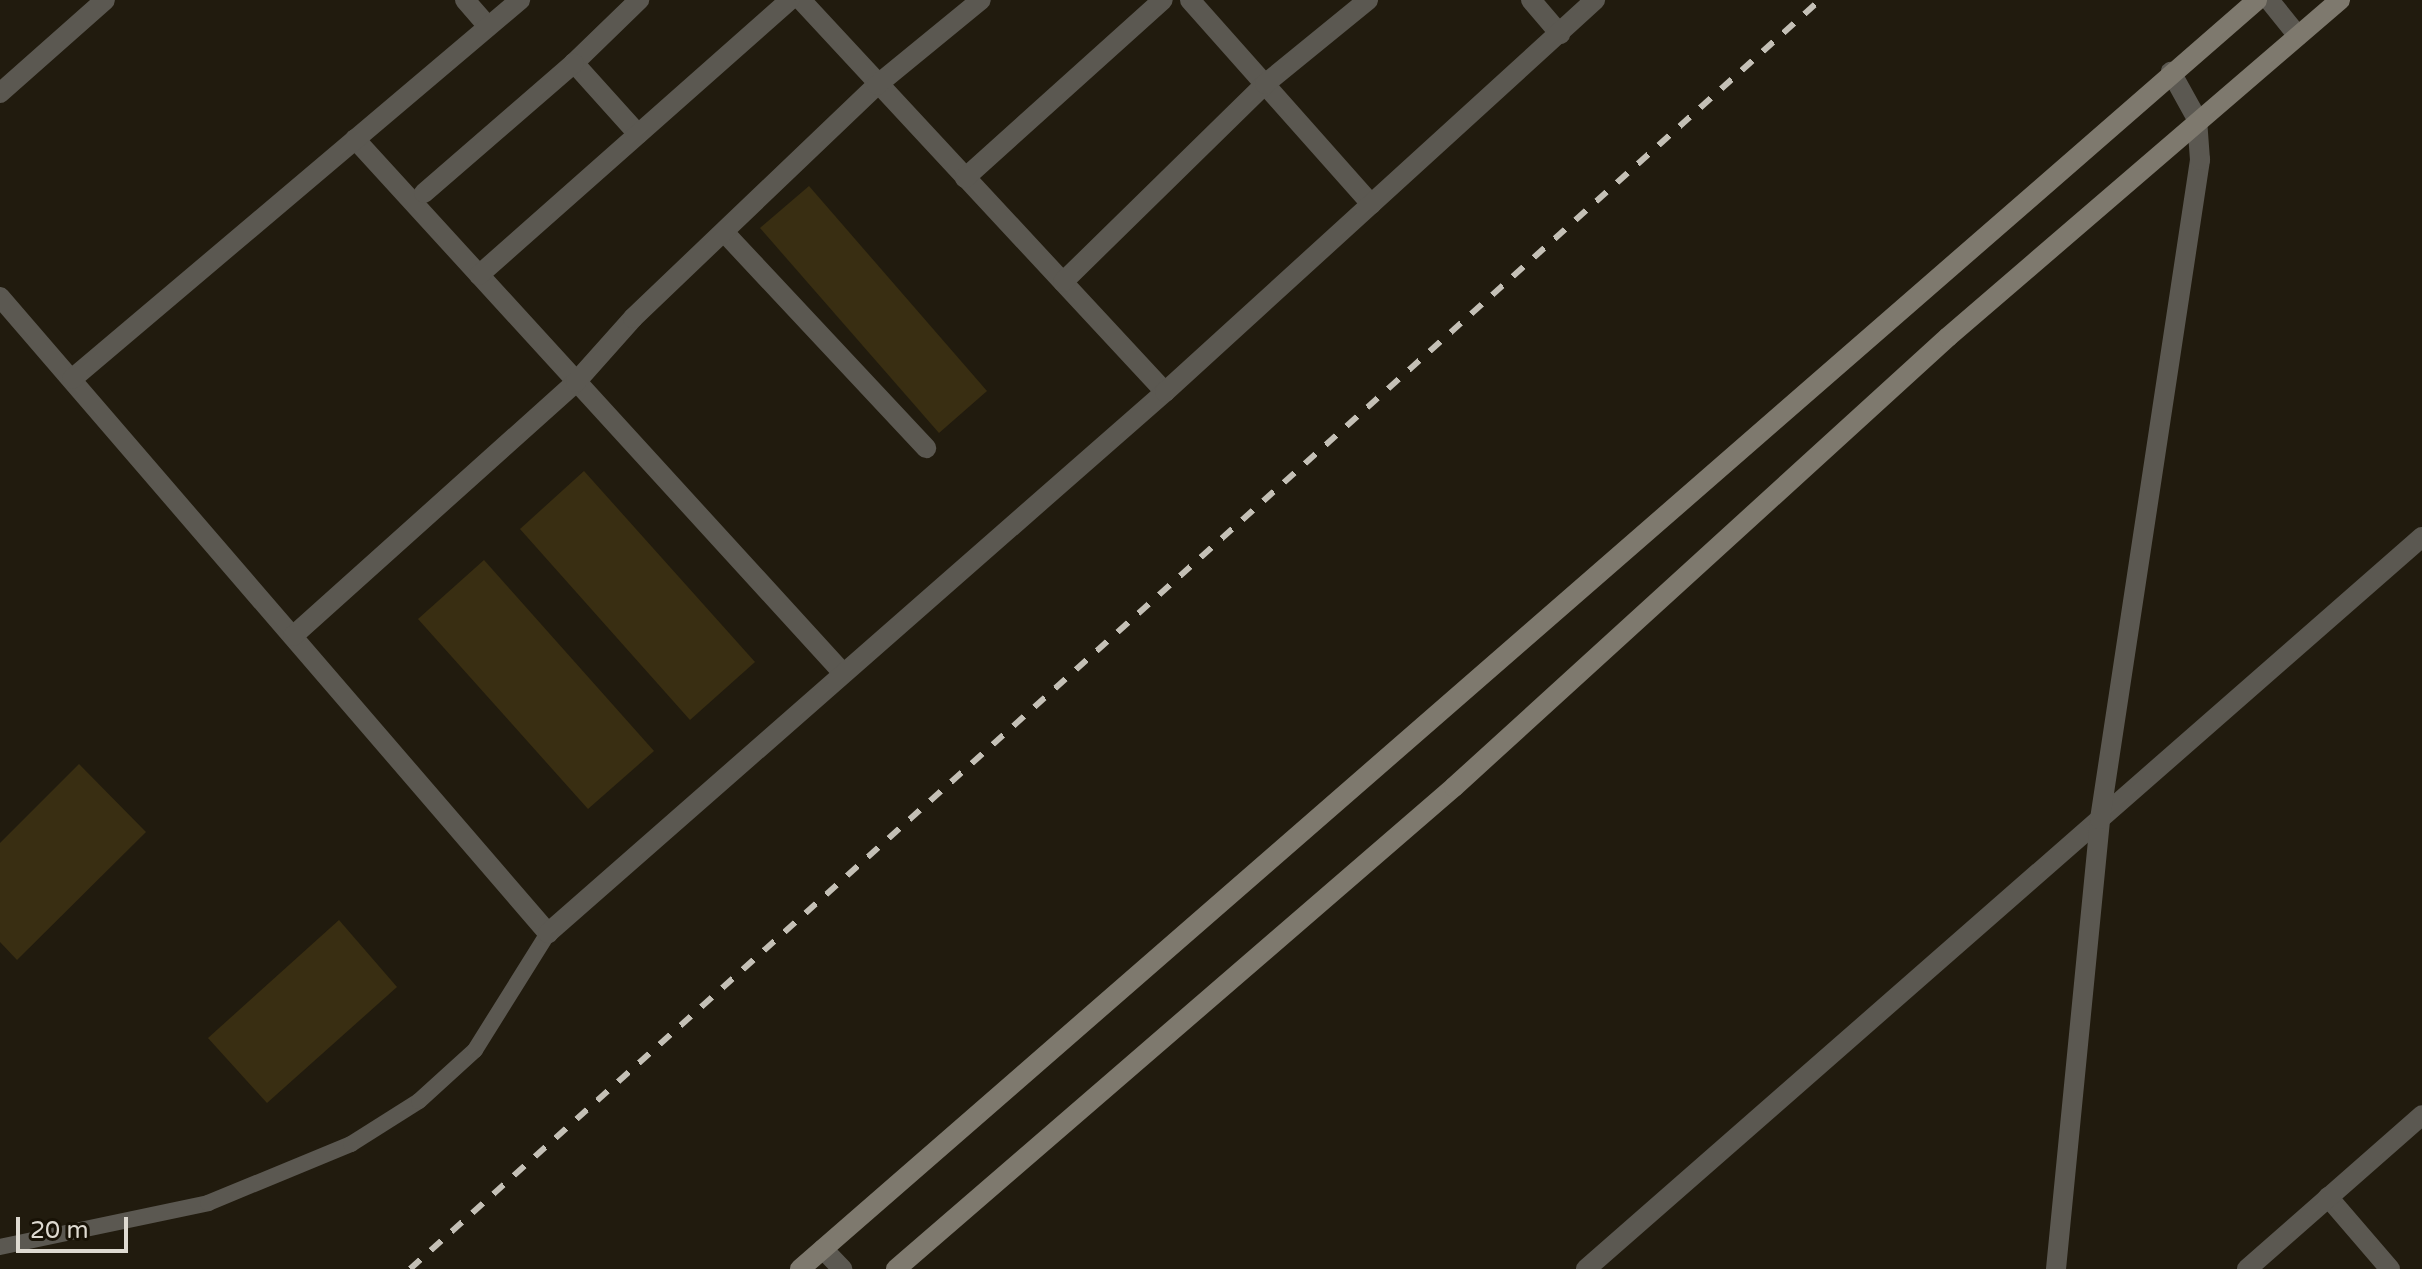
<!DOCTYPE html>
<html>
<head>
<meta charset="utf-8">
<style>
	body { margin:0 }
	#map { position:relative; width:2422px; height:1269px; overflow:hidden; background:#211b0e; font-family:"Varela Round",sans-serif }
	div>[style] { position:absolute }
	.building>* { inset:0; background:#392e12 }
	.lane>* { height:16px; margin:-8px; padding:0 8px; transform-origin:8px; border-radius:8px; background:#5b5851 }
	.street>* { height:20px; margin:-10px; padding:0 10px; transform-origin:10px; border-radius:10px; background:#5b5851 }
	.secondary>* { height:20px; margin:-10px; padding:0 10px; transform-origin:10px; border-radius:10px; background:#7e796e }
	.rail>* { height:6px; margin-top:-3px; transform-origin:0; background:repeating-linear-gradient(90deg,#c4c0b6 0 14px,transparent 0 28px) }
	span { translate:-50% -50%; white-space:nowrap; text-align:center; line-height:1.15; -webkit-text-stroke:6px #181206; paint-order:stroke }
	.scale { position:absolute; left:16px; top:1217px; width:112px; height:36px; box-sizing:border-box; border:4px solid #dedad1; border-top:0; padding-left:10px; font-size:24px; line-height:28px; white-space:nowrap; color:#dedad1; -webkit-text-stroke:6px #181206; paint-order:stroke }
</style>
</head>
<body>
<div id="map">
	<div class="building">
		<i style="clip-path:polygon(809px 186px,987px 391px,939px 433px,760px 228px)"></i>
		<i style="clip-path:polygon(584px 471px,755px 662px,690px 720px,520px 529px)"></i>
		<i style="clip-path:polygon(484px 560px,654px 751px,588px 809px,418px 619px)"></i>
		<i style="clip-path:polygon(79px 764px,146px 832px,17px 960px,0 942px,0 843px)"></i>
		<i style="clip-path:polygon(339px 920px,397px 987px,267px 1103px,208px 1038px)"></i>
	</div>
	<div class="lane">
		<i style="left:0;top:1247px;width:213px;rotate:-11.9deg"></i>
		<i style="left:208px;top:1203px;width:155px;rotate:-22.4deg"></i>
		<i style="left:351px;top:1144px;width:80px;rotate:-32.3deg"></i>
		<i style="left:419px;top:1101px;width:76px;rotate:-42.3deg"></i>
		<i style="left:475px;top:1050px;width:138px;rotate:-58deg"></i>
	</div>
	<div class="street">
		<i style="left:465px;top:0;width:35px;rotate:49deg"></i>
		<i style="left:801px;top:0;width:535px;rotate:47.12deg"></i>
		<i style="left:1190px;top:0;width:273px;rotate:48.4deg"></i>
		<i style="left:1531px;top:0;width:45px;rotate:49.5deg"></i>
		<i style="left:2269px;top:0;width:46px;rotate:51.1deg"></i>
		<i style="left:0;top:93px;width:140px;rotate:-41.5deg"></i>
		<i style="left:638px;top:134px;width:96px;rotate:-132deg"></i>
		<i style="left:574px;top:63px;width:91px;rotate:-44.1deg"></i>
		<i style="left:355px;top:139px;width:723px;rotate:47.58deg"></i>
		<i style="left:965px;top:178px;width:266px;rotate:-42deg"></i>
		<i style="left:424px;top:193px;width:198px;rotate:-40.9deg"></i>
		<i style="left:724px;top:232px;width:296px;rotate:46.9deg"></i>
		<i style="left:479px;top:275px;width:415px;rotate:-41.5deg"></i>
		<i style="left:1063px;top:282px;width:283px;rotate:-44.4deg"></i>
		<i style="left:1265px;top:84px;width:133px;rotate:-39.2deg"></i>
		<i style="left:0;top:297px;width:840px;rotate:49.25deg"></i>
		<i style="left:548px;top:933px;width:821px;rotate:-41.25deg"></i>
		<i style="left:1165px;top:392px;width:582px;rotate:-42.35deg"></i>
		<i style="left:72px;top:379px;width:587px;rotate:-40.23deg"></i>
		<i style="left:293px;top:636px;width:380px;rotate:-41.9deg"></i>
		<i style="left:576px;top:382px;width:86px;rotate:-48.3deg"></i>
		<i style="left:633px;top:318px;width:337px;rotate:-43.7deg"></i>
		<i style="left:877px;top:85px;width:134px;rotate:-39.3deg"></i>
		<i style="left:2328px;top:1197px;width:95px;rotate:49.3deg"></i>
		<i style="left:823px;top:1249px;width:28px;rotate:46deg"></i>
		<i style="left:1586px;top:1269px;width:1111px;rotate:-41.21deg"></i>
		<i style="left:2056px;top:1269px;width:452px;rotate:-84.4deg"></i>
		<i style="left:2100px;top:819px;width:667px;rotate:-81.37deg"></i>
		<i style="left:2200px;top:160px;width:41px;rotate:-94.2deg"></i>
		<i style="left:2197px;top:119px;width:54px;rotate:-119deg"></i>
		<i style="left:2247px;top:1269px;width:233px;rotate:-41.3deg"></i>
	</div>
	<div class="secondary">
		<i style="left:800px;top:1269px;width:1932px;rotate:-41.05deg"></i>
		<i style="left:896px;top:1269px;width:737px;rotate:-40.82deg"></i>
		<i style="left:1454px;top:787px;width:668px;rotate:-42.33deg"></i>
		<i style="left:1948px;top:337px;width:517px;rotate:-40.69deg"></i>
	</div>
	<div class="rail">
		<i style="left:410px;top:1269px;width:1897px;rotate:-41.99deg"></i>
	</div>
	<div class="scale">20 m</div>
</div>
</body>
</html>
